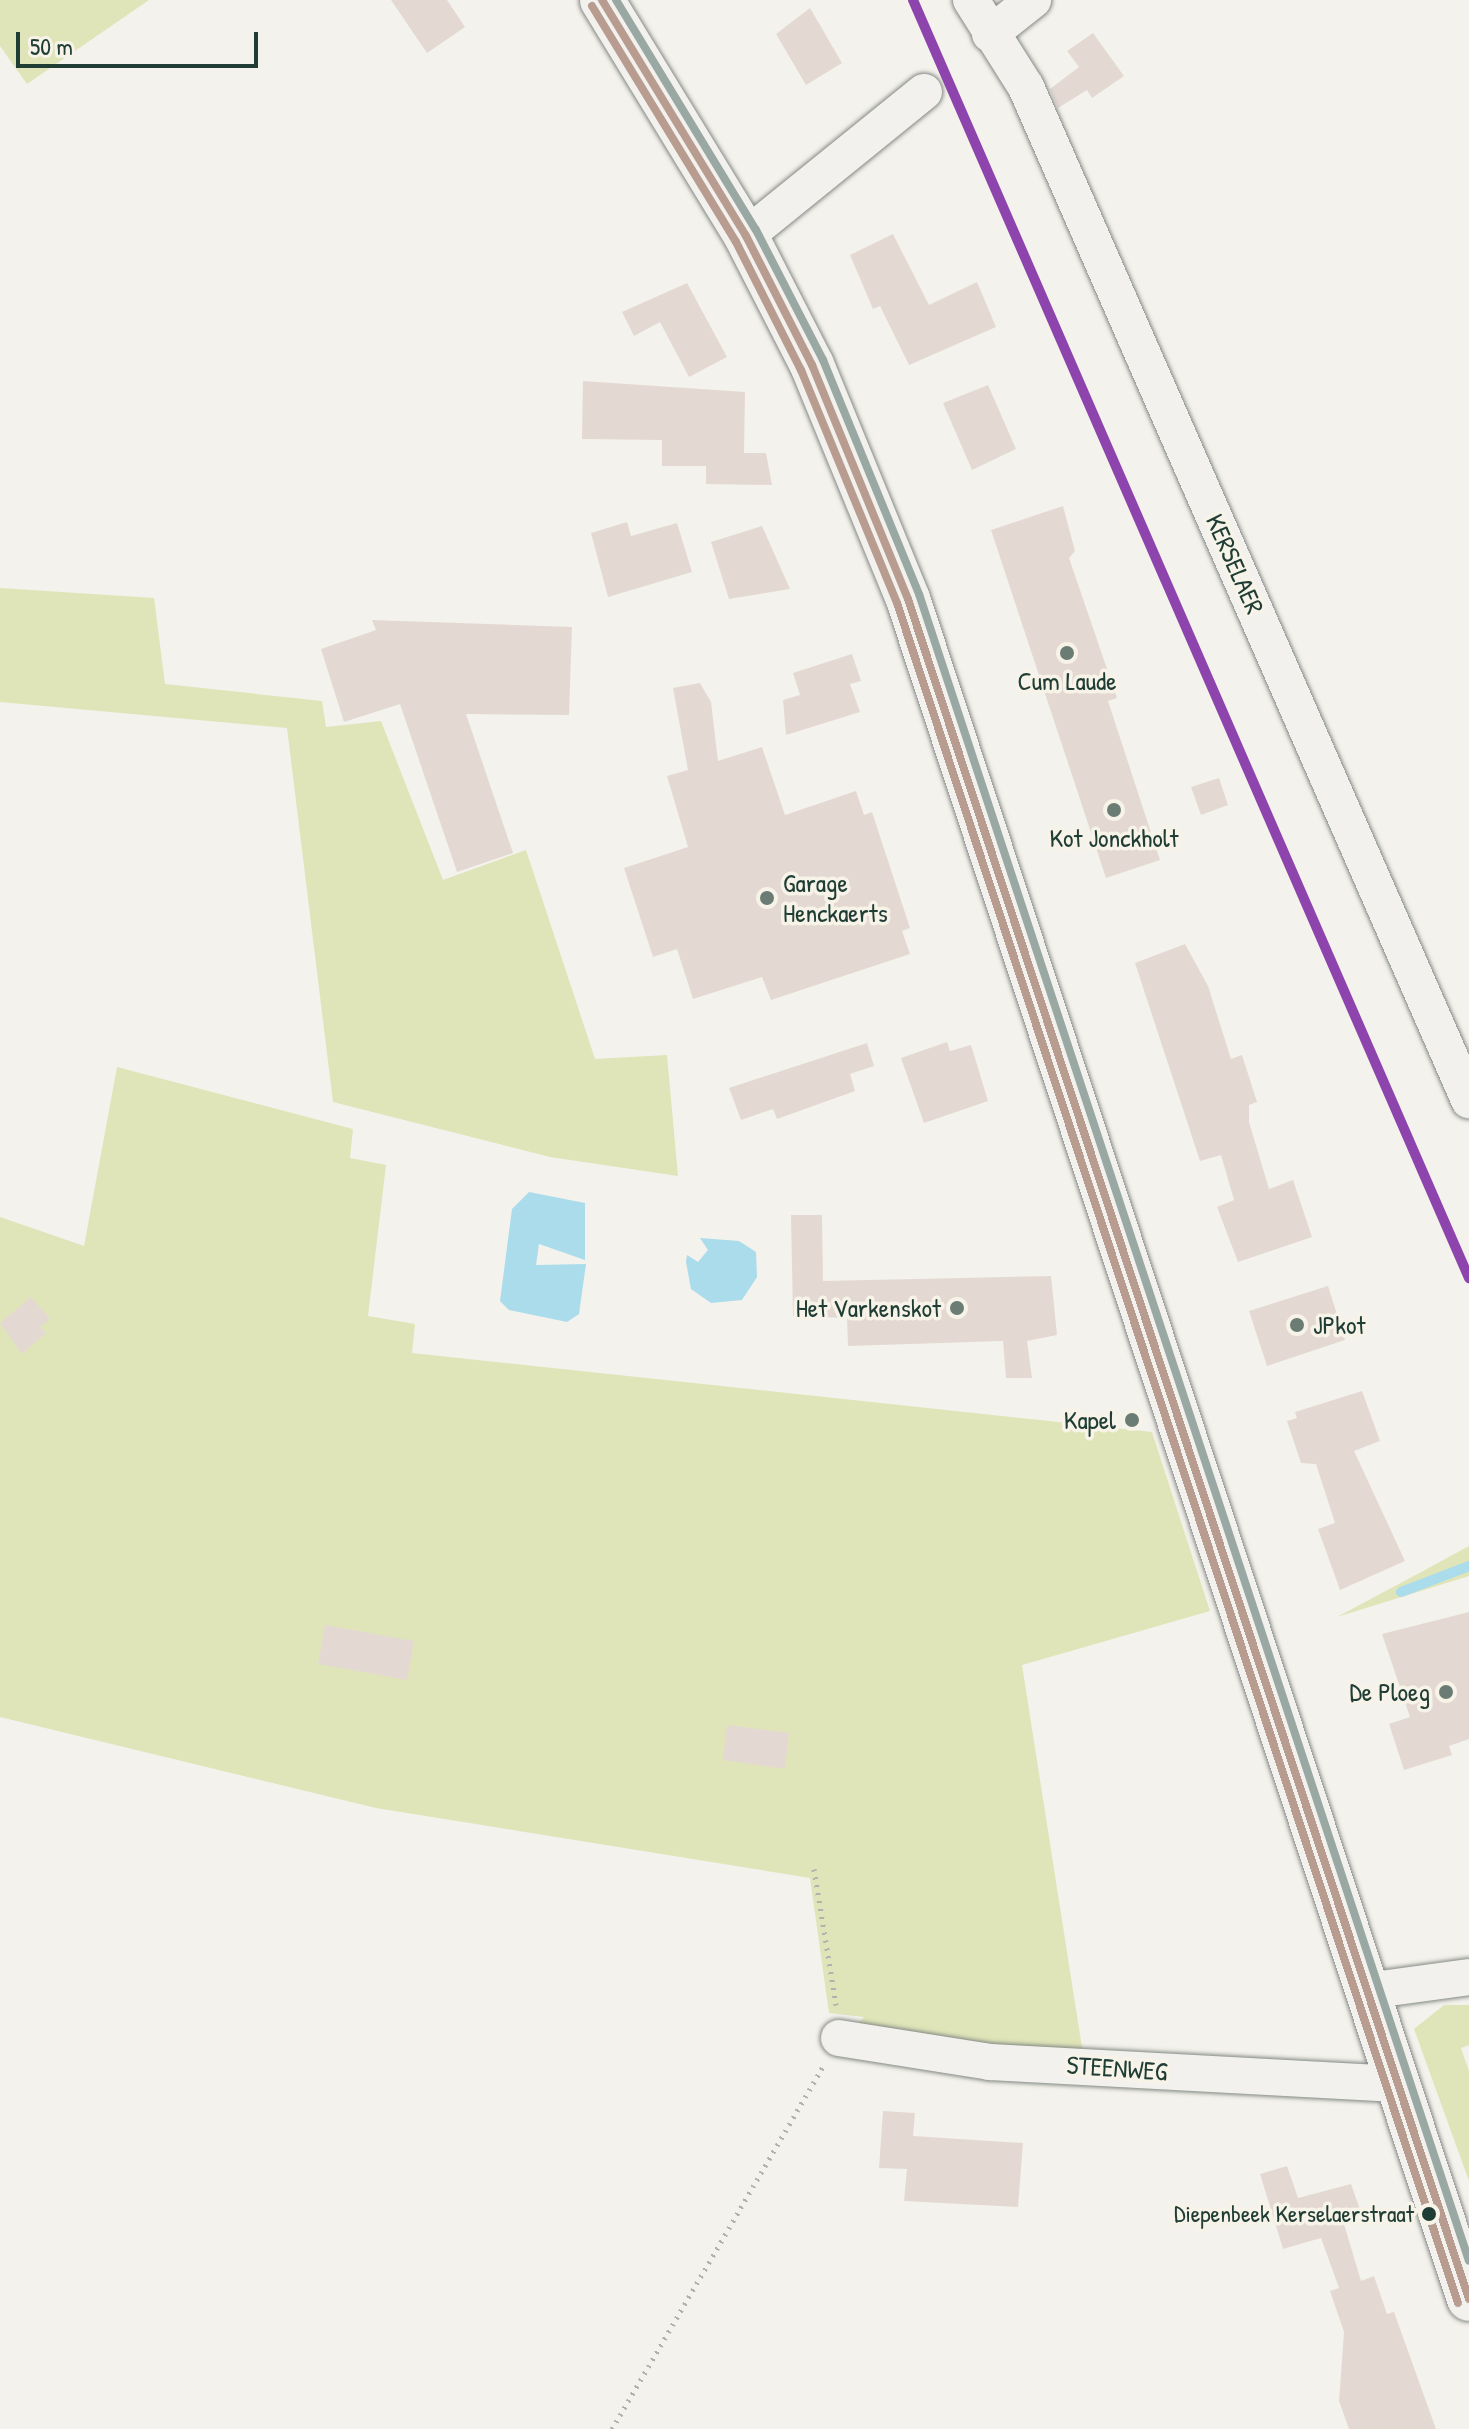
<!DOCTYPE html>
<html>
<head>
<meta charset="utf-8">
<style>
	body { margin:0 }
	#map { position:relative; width:1469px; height:2429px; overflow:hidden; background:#f4f2ec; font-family:"Patrick Hand",sans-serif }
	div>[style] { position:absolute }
	.green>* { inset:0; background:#dfe5b8 }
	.water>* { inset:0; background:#aadceb }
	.stream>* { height:10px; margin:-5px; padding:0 5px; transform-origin:5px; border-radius:5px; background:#aadceb }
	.building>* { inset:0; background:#e3d9d2 }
	.path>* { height:5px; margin-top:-2.5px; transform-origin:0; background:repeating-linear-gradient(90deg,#b0b2ae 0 2px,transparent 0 8px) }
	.roads { filter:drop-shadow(0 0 2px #848985) drop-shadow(0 0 2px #848985) }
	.minor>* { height:36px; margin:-18px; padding:0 18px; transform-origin:18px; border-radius:18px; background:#f2f1ed }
	.major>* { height:44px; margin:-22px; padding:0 22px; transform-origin:22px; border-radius:22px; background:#f2f1ed }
	.bus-1>* { height:8px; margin:-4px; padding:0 4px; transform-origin:4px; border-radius:4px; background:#b89c90 }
	.bus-2>* { height:8px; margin:-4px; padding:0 4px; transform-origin:4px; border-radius:4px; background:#b89c90 }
	.bus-3>* { height:8px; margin:-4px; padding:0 4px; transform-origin:4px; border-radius:4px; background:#9aa8a4 }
	.rail-1>* { height:10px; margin:-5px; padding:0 5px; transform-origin:5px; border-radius:5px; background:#8e44ad }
	.dots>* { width:22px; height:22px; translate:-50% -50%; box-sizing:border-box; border:4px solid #f7f3e8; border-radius:50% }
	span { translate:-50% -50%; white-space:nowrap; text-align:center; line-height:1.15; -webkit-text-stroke:7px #f7f3e8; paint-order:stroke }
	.bus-label { font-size:24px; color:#1f3d34 }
	.right { translate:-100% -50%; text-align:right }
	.street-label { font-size:26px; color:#1f3d34 }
	.poi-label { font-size:26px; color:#1f3d34 }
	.left { translate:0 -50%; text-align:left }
	.scale { position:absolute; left:16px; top:32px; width:242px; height:36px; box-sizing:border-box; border:4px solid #1f3d34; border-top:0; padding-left:10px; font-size:24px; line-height:28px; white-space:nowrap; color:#1f3d34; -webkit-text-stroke:6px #f7f3e8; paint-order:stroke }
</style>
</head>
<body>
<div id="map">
	<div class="green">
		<i style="clip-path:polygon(0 0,149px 0,27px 84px,0 46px)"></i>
		<i style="clip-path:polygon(0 588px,154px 598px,165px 684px,322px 701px,326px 727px,381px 721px,443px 880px,526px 850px,595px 1059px,667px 1055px,678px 1176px,550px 1157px,333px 1102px,287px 728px,0 702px)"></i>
		<i style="clip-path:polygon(117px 1067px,353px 1129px,350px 1158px,386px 1165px,368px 1316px,415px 1324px,412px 1353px,1152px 1432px,1210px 1611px,1022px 1665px,1083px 2054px,836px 2046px,864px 2017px,829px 2013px,810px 1878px,376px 1808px,0 1717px,0 1217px,84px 1246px)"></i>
		<i style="clip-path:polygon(1469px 1546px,1469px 1576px,1337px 1617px,1423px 1571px)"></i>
		<i style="clip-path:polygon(1444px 2005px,1469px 2005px,1469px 2045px,1461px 2048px,1469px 2071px,1469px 2181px,1414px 2029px)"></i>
	</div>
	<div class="water">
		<i style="clip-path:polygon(529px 1192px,585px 1203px,585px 1260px,539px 1244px,536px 1265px,586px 1264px,579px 1314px,567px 1322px,509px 1310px,500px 1301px,512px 1209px)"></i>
		<i style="clip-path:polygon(700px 1238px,739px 1241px,756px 1252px,757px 1277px,742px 1300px,711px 1303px,691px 1289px,686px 1262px,687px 1255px,698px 1262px,708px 1250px)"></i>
	</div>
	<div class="stream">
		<i style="left:1401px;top:1592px;width:73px;rotate:-20.9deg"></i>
	</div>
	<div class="building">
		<i style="clip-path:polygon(391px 0,447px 0,465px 27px,427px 53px)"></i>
		<i style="clip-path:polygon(810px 8px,842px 63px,806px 85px,776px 34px)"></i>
		<i style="clip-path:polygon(1093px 33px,1124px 76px,1092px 98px,1087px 90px,1058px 108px,1050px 89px,1079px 67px,1067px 51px)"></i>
		<i style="clip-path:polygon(893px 234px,929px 305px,977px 282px,996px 327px,909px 365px,880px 306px,873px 309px,850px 255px)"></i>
		<i style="clip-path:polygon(687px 283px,727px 357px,689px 377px,660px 322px,634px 336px,622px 312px)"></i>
		<i style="clip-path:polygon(583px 381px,745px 392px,744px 453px,766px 453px,772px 485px,706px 484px,706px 466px,662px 466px,662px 440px,582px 439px)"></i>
		<i style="clip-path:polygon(988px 385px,1016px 449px,972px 470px,943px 403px)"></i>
		<i style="clip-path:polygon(1063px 506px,1075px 551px,1069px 558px,1117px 698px,1108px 701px,1160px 860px,1106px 878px,991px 530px)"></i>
		<i style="clip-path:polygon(627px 522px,631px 536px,677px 523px,692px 572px,608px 597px,591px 533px)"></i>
		<i style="clip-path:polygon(762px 526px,790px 589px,729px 599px,711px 542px)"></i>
		<i style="clip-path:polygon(372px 620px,572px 627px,569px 715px,466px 714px,513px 853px,457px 872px,400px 704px,344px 722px,321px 649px,376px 630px)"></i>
		<i style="clip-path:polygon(852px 654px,861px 681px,850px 684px,860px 712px,786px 735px,783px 700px,800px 695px,793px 673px)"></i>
		<i style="clip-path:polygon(700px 683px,711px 702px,718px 761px,762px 747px,785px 815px,856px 791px,864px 815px,872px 812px,910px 928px,902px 931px,910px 954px,771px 1000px,762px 977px,693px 999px,677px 949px,653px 957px,624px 868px,688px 847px,667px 776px,688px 770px,673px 688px)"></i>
		<i style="clip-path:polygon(1219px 778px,1228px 805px,1201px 815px,1191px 787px)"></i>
		<i style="clip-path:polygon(1185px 944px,1208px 986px,1231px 1059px,1242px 1055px,1257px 1102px,1249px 1105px,1249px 1122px,1269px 1189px,1293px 1180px,1312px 1237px,1238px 1262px,1217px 1207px,1234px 1200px,1221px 1155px,1200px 1161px,1135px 963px)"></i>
		<i style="clip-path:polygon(947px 1042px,950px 1051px,971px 1045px,988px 1101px,924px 1123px,901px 1058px)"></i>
		<i style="clip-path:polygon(867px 1043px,874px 1066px,850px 1074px,855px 1091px,777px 1119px,773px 1109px,741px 1120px,729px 1088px)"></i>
		<i style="clip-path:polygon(791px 1215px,822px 1215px,823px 1281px,1051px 1276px,1057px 1335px,1027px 1341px,1032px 1378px,1006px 1378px,1003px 1341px,848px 1346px,847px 1318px,793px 1316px)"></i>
		<i style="clip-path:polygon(1328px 1286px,1345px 1340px,1267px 1366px,1249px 1311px)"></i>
		<i style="clip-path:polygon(31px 1297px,50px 1319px,40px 1327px,46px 1333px,22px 1354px,0 1323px)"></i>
		<i style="clip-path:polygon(1362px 1391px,1380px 1441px,1354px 1451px,1405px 1561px,1340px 1590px,1318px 1529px,1335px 1523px,1316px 1464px,1301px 1463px,1287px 1421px,1297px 1418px,1295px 1412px)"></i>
		<i style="clip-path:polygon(1469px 1612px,1469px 1739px,1449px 1746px,1452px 1755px,1404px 1770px,1389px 1724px,1410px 1717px,1382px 1634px)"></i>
		<i style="clip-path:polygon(325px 1625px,414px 1641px,407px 1680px,318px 1664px)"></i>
		<i style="clip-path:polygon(727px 1725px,789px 1733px,785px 1769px,723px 1760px)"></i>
		<i style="clip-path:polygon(883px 2111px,915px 2113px,913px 2136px,1023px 2143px,1018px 2207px,904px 2201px,907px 2169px,879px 2168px)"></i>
		<i style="clip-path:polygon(1287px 2166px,1298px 2198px,1351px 2184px,1363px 2218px,1344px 2224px,1361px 2281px,1374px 2276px,1387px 2314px,1394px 2312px,1436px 2429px,1349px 2429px,1339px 2401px,1344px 2332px,1330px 2291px,1339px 2288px,1321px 2238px,1283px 2249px,1260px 2174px)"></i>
	</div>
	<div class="path">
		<i style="left:814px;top:1869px;width:138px;rotate:80.8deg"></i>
		<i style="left:612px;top:2429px;width:419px;rotate:-59.8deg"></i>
	</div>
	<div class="roads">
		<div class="minor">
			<i style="left:971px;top:0;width:103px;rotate:57.7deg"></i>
			<i style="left:1026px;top:87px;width:1106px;rotate:66.38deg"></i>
			<i style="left:990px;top:34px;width:55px;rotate:-38.3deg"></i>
			<i style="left:746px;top:236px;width:229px;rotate:-39deg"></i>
			<i style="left:1367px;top:1991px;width:103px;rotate:-7.8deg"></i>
			<i style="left:839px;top:2038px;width:153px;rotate:9deg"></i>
			<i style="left:990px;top:2062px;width:408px;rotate:3.1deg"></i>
		</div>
		<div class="major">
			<i style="left:602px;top:0;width:276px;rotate:58.6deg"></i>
			<i style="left:746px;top:236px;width:145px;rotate:62.9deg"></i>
			<i style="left:812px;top:365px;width:253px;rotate:67.7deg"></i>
			<i style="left:908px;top:599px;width:1790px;rotate:71.74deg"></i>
		</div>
	</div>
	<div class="bus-1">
		<i style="left:602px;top:0;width:276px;rotate:58.6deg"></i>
		<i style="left:746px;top:236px;width:145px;rotate:62.9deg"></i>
		<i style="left:812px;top:365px;width:253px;rotate:67.7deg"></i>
		<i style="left:908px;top:599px;width:1790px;rotate:71.74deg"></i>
	</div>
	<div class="bus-2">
		<i style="left:592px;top:6px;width:276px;rotate:58.6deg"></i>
		<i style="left:736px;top:242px;width:144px;rotate:63.1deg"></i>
		<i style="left:801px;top:370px;width:252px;rotate:67.6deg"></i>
		<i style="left:897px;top:603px;width:1790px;rotate:71.74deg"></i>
	</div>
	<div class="bus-3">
		<i style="left:616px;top:0;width:269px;rotate:58.7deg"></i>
		<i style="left:756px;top:230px;width:146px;rotate:62.7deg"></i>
		<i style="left:823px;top:360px;width:253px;rotate:67.7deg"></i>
		<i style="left:919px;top:594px;width:1755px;rotate:71.74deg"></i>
	</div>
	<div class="rail-1">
		<i style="left:913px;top:0;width:1394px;rotate:66.49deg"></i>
	</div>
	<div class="dots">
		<i style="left:1067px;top:653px;background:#6a7c74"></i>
		<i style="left:1114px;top:810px;background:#6a7c74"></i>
		<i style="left:767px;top:898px;background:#6a7c74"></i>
		<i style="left:957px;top:1308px;background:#6a7c74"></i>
		<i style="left:1297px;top:1325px;background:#6a7c74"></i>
		<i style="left:1132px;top:1420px;background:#6a7c74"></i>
		<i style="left:1446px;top:1692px;background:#6a7c74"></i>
		<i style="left:1429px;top:2214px;background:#1f3d34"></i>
	</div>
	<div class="bus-label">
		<span class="right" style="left:1414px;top:2214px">Diepenbeek Kerselaerstraat</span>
	</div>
	<div class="street-label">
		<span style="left:1235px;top:564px;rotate:66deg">KERSELAER</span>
		<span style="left:1117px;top:2068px;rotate:4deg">STEENWEG</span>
	</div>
	<div class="poi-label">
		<span style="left:1067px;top:681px">Cum Laude</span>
		<span style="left:1114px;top:838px">Kot Jonckholt</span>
		<span class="left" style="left:783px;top:898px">Garage<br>Henckaerts</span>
		<span class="right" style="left:941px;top:1308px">Het Varkenskot</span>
		<span class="left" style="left:1313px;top:1325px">JPkot</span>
		<span class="right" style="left:1116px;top:1420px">Kapel</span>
		<span class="right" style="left:1430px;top:1692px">De Ploeg</span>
	</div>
	<div class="scale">50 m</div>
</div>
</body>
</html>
